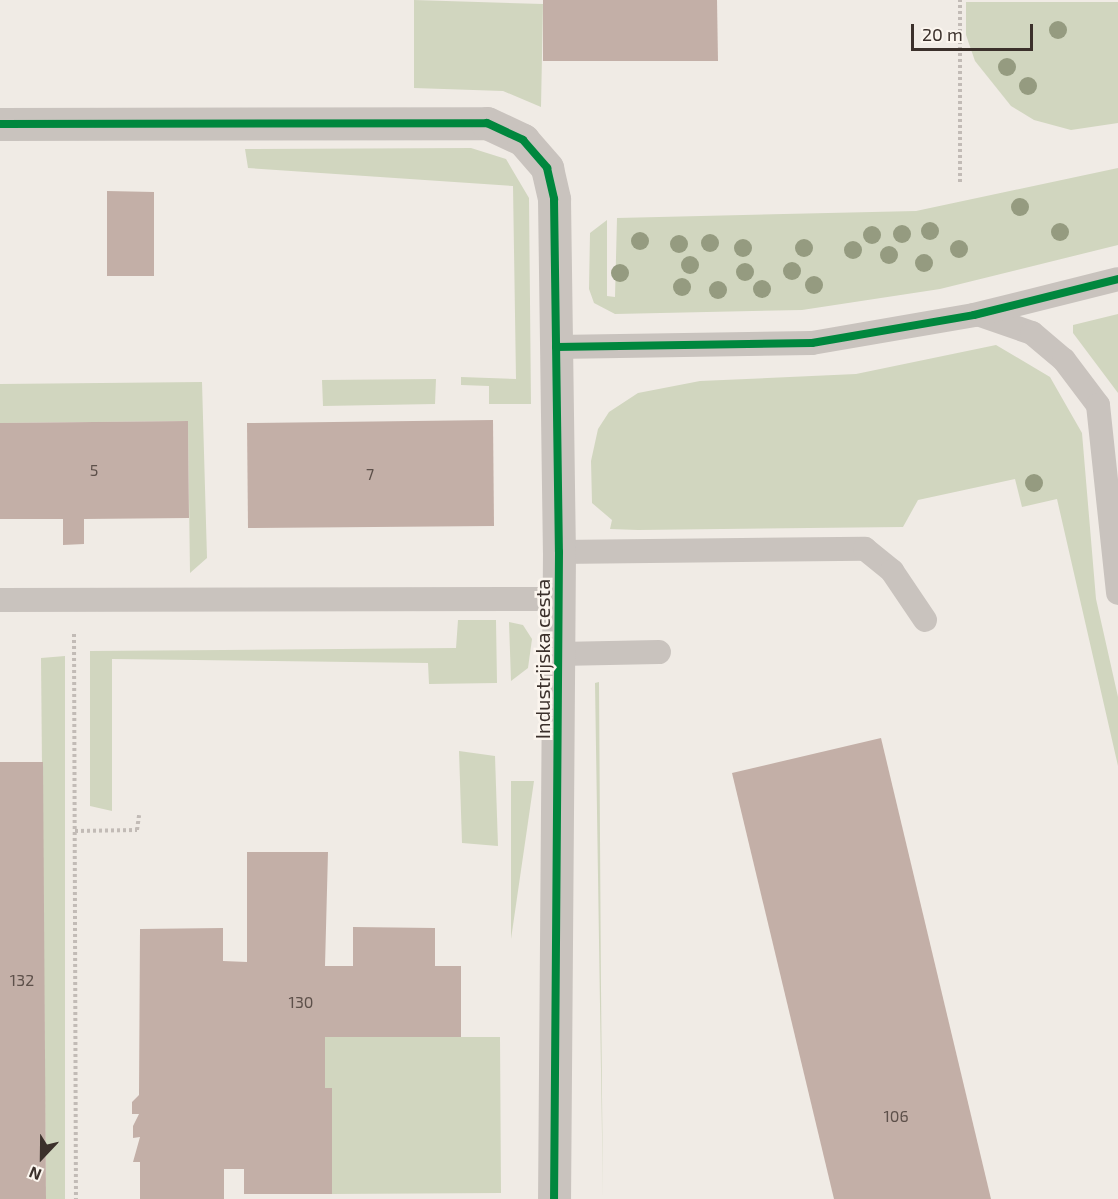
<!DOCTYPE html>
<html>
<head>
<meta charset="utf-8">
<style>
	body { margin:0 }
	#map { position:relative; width:1118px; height:1199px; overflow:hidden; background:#f0ebe5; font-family:"Exo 2",sans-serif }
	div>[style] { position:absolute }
	.green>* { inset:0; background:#d1d6bf }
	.building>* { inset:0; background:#c3afa7 }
	.path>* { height:4px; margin-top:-2px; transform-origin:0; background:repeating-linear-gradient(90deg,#c2bbb6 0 3px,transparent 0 6px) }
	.lane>* { height:24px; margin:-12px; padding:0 12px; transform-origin:12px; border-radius:12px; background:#c9c3be }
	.street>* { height:33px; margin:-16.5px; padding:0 16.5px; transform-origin:16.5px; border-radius:16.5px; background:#c9c3be }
	.cycleway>* { height:8px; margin:-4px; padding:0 4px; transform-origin:4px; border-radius:4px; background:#00873e }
	.trees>* { width:18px; height:18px; margin:-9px; border-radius:50%; background:#959b80 }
	span { translate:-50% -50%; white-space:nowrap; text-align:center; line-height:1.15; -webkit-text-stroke:5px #fbf5ee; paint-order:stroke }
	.number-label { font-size:16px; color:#5d504a }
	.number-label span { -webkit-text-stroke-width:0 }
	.street-label { font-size:20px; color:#3b302b }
	.north { position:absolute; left:12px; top:1127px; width:60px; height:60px; -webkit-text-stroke:4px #fbf5ee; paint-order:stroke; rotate:202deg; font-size:16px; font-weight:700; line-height:24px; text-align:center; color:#3b302b }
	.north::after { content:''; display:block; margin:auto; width:21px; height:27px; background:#3b302b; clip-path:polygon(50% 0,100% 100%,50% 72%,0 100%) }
	.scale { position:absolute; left:911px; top:24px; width:122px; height:27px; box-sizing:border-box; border:3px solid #3b302b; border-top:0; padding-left:8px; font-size:18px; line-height:21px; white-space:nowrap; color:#3b302b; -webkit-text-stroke:4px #fbf5ee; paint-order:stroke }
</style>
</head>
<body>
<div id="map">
	<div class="green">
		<i style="clip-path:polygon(414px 0,543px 4px,541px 107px,503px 91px,414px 88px)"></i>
		<i style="clip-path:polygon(966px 2px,1118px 2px,1118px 123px,1071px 130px,1034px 120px,1011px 106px,975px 61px,966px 35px)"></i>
		<i style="clip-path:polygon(471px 148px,506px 159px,529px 198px,531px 404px,489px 404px,489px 386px,461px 385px,461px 377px,516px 379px,513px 186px,248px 168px,245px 149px)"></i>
		<i style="clip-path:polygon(1118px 168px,1118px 245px,940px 289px,802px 310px,615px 314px,594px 303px,589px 289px,590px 233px,607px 220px,607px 296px,615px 297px,617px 218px,916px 211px)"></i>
		<i style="clip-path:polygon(1118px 314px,1118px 393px,1073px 333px,1073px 325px)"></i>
		<i style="clip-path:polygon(996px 345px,1050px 377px,1082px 433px,1096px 599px,1118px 697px,1118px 766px,1057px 499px,1022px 507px,1015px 479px,918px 500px,903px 527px,638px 530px,610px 529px,612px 520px,592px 503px,591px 461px,598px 429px,609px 412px,638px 393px,700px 381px,856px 374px)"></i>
		<i style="clip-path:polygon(436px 379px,435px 404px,323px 406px,322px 380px)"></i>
		<i style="clip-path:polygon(202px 382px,207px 558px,190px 573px,188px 421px,0 423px,0 384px)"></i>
		<i style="clip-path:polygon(458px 620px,496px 620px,497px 683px,429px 684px,428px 663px,112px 659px,112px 811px,90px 806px,90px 651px,456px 648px)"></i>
		<i style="clip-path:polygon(509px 622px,523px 625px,532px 639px,528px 668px,511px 681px)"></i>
		<i style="clip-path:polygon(65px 656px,65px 1199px,46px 1199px,41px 658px)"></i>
		<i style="clip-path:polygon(599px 682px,601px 988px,603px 1199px,595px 683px)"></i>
		<i style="clip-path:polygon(459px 751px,495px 756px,498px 846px,462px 843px)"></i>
		<i style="clip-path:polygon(511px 781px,534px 781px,511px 939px)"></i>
		<i style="clip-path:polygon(325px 1037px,500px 1037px,501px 1193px,332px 1194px,332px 1088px,325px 1088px)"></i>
	</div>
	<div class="building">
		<i style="clip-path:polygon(543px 0,717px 0,718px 61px,543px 61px)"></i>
		<i style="clip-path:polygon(107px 191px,154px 192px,154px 276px,107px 276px)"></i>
		<i style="clip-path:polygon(493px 420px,494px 526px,248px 528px,247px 423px)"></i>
		<i style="clip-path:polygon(188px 421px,189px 518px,84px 519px,84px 544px,63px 545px,63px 519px,0 519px,0 423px)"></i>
		<i style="clip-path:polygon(881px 738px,991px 1199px,834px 1199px,732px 773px)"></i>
		<i style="clip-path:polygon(0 762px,43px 762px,46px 1199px,0 1199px)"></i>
		<i style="clip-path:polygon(247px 852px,328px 852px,325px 966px,353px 966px,353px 927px,435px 928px,435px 966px,461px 966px,461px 1037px,325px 1037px,325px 1088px,332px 1088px,332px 1194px,244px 1194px,244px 1169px,224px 1169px,224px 1199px,140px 1199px,140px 1162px,133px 1162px,140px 1137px,133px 1138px,133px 1126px,139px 1114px,132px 1114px,132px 1102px,139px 1095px,140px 929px,223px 928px,223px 961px,247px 962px)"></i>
	</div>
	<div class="path">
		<i style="left:960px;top:182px;width:182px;rotate:-90deg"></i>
		<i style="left:74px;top:634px;width:565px;rotate:89.8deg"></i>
		<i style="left:75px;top:831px;width:62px;rotate:-0.9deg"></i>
		<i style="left:137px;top:830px;width:15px;rotate:-82deg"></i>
	</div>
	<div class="lane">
		<i style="left:980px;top:315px;width:55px;rotate:19.1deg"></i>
		<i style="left:1032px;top:333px;width:42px;rotate:40.2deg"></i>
		<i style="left:1064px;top:360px;width:56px;rotate:52.9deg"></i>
		<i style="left:1098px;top:405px;width:189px;rotate:83.9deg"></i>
		<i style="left:556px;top:347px;width:256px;rotate:-0.9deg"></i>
		<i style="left:812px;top:343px;width:164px;rotate:-9.8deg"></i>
		<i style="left:974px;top:315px;width:148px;rotate:-14deg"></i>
		<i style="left:559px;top:552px;width:306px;rotate:-0.6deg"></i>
		<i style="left:865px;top:549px;width:35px;rotate:39deg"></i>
		<i style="left:892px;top:571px;width:59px;rotate:56deg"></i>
		<i style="left:0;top:600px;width:558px;rotate:-0.1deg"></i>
		<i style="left:559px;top:654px;width:100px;rotate:-1.1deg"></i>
	</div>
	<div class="street">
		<i style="left:0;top:124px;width:487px;rotate:-0.1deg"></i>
		<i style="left:487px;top:123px;width:40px;rotate:25deg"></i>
		<i style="left:523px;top:140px;width:37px;rotate:49deg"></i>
		<i style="left:547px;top:168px;width:32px;rotate:77deg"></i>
		<i style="left:554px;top:199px;width:353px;rotate:89.2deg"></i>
		<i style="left:559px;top:552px;width:647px;rotate:90.44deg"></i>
	</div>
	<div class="cycleway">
		<i style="left:0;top:124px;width:487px;rotate:-0.1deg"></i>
		<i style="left:487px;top:123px;width:40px;rotate:25deg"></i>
		<i style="left:523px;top:140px;width:37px;rotate:49deg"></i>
		<i style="left:547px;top:168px;width:32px;rotate:77deg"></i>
		<i style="left:554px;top:199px;width:353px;rotate:89.2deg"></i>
		<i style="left:559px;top:552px;width:647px;rotate:90.44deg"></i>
		<i style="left:556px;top:347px;width:256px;rotate:-0.9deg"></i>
		<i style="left:812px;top:343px;width:164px;rotate:-9.8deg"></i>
		<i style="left:974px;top:315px;width:148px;rotate:-14deg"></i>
	</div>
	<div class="trees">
		<i style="left:1058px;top:30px"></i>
		<i style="left:1007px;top:67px"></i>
		<i style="left:1028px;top:86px"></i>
		<i style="left:1020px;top:207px"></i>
		<i style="left:930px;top:231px"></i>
		<i style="left:1060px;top:232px"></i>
		<i style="left:902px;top:234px"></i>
		<i style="left:872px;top:235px"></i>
		<i style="left:640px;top:241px"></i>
		<i style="left:710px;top:243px"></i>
		<i style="left:679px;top:244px"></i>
		<i style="left:743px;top:248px"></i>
		<i style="left:804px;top:248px"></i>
		<i style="left:959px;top:249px"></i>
		<i style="left:853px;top:250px"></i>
		<i style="left:889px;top:255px"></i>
		<i style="left:924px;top:263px"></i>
		<i style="left:690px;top:265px"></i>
		<i style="left:792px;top:271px"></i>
		<i style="left:745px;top:272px"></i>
		<i style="left:620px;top:273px"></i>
		<i style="left:814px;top:285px"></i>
		<i style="left:682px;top:287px"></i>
		<i style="left:762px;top:289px"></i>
		<i style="left:718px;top:290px"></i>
		<i style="left:1034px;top:483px"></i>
	</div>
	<div class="number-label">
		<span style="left:94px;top:470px">5</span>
		<span style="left:370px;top:474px">7</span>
		<span style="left:22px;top:980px">132</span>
		<span style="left:301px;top:1002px">130</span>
		<span style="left:896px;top:1116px">106</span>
	</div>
	<div class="street-label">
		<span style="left:542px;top:659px;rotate:-90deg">Industrijska cesta</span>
	</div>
	<div class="north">N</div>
	<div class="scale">20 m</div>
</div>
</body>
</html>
